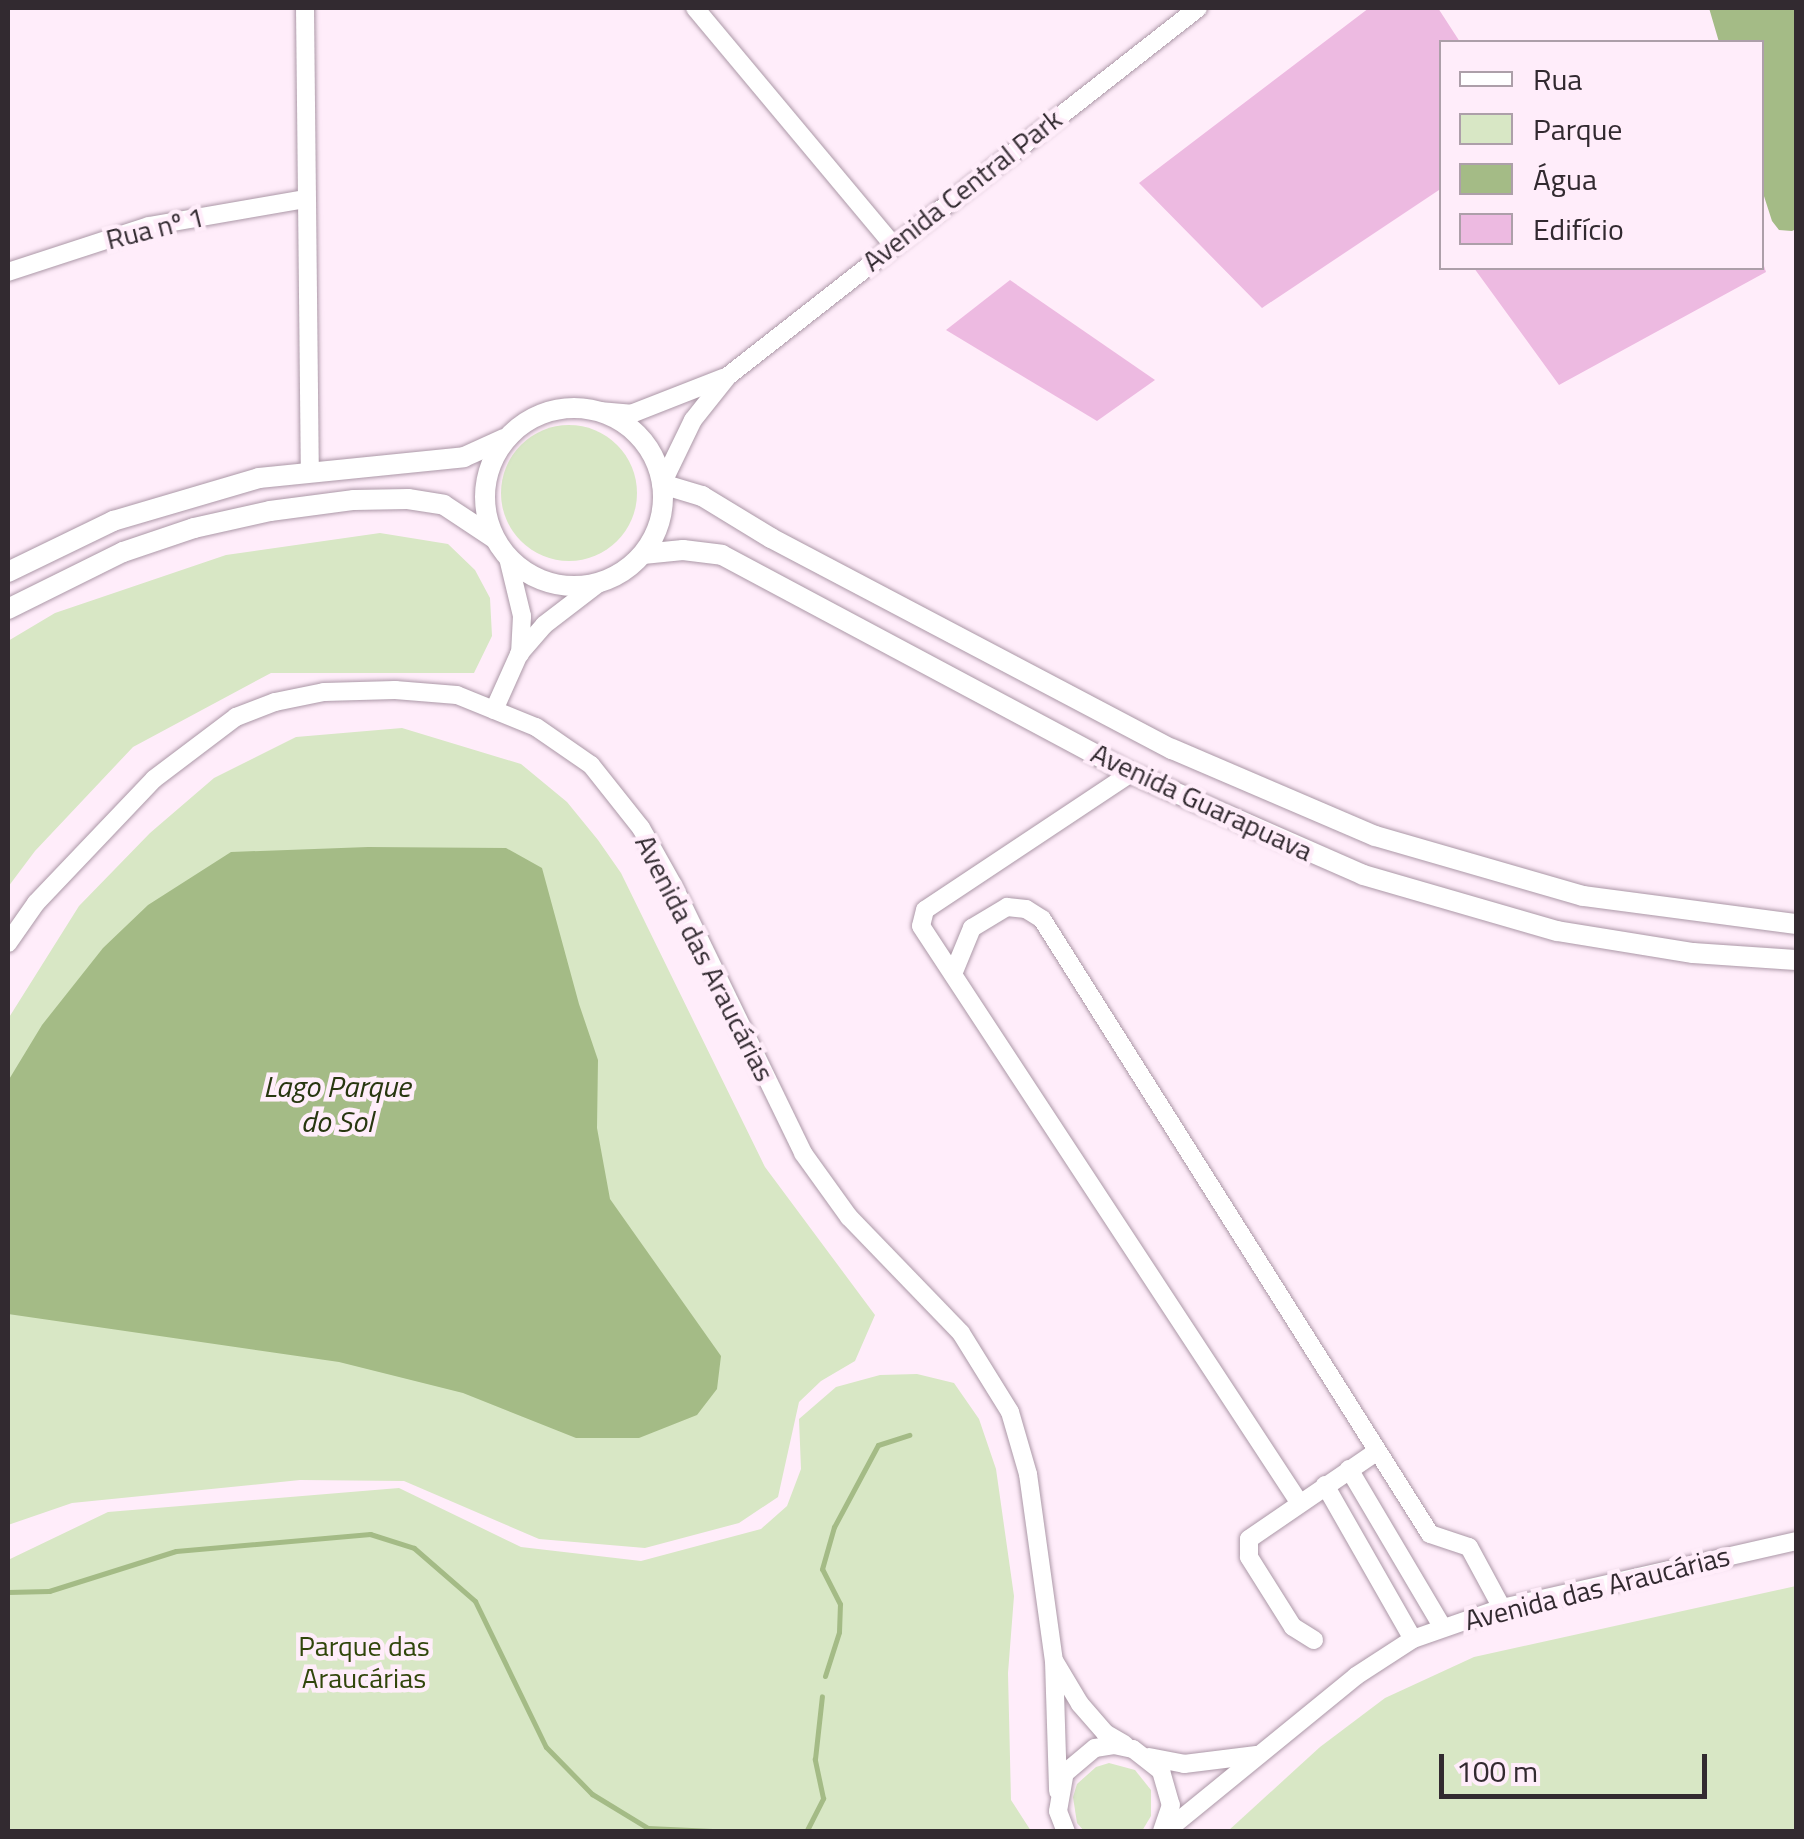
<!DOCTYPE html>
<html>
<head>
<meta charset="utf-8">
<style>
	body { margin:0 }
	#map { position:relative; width:1804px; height:1839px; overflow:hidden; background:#ffedfa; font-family:"Titillium Web",sans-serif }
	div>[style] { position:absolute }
	.green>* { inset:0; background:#d8e7c5 }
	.round { border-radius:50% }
	.water>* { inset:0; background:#a4bb86 }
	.stream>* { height:5px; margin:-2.5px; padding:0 2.5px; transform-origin:2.5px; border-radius:2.5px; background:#a4bb86 }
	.building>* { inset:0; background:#edbae1 }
	.roads { filter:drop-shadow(0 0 2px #ac98a7) drop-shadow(0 0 2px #ac98a7) }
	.minor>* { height:18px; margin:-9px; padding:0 9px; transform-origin:9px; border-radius:9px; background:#fff }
	.tertiary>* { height:20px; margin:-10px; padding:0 10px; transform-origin:10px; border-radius:10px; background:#fff }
	.tertiary>.ring { margin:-10px; padding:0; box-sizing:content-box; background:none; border:20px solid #fff; border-radius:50% }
	span { translate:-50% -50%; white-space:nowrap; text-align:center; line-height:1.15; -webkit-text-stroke:9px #ffedfa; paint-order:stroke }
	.street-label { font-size:28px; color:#322a30 }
	.park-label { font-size:28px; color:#31460b }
	.water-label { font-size:30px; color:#283710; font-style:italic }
	.frame { position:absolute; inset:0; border:10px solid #322a30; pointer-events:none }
	.legend { position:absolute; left:1439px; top:40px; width:325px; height:230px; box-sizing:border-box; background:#ffedfa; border:2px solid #ad9fa9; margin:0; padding:12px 18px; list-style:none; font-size:30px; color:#322a30 }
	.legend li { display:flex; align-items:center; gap:20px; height:50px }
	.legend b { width:50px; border:2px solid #ad9fa9 }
	.scale { position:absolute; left:1439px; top:1754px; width:268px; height:45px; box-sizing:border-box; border:5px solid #322a30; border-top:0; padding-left:12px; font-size:30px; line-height:35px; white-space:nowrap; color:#322a30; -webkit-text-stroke:8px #ffedfa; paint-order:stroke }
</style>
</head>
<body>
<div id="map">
	<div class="green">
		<i class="round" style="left:501px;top:425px;width:136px;height:136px"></i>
		<i style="clip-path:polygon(380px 533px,448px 544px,475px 570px,490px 598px,492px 636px,474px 673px,271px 673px,133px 747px,35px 851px,8px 887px,8px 641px,55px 613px,226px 555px)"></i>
		<i style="clip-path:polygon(402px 728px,521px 764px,567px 802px,598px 840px,621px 873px,765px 1167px,875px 1315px,855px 1361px,821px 1381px,799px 1402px,778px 1497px,739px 1523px,645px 1548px,539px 1539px,404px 1481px,300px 1480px,72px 1503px,8px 1525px,8px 1019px,79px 906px,150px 833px,214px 778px,296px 737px)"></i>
		<i style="clip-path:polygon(917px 1374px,954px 1383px,979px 1419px,996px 1469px,1014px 1596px,1008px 1673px,1011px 1800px,1031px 1831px,8px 1831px,8px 1560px,108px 1512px,399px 1488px,521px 1547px,641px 1561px,761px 1529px,787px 1506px,801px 1469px,799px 1419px,836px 1387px,880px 1375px)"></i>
		<i style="clip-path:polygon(1796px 1586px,1796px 1831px,1228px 1831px,1320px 1747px,1385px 1698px,1474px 1657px)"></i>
		<i style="clip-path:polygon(1109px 1763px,1135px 1770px,1151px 1790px,1151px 1816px,1142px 1831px,1084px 1831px,1077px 1823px,1073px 1797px,1077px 1784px,1096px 1767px)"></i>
	</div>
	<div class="water">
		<i style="clip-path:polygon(1709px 8px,1796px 8px,1796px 229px,1792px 231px,1779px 230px,1772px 221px,1762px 190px,1762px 42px,1719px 42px)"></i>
		<i style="clip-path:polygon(368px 847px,506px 848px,542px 868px,579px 1004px,598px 1060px,597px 1128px,610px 1199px,721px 1356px,717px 1389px,697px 1415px,639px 1438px,576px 1438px,463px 1393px,339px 1362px,8px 1314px,8px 1081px,42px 1025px,103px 948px,148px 905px,231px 852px)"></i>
	</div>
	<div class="stream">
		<i style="left:8px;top:1592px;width:41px;rotate:-1.4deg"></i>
		<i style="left:49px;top:1591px;width:133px;rotate:-17.5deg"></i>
		<i style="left:176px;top:1551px;width:195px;rotate:-5deg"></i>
		<i style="left:370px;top:1534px;width:46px;rotate:17.7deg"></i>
		<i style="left:414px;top:1548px;width:81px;rotate:41deg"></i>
		<i style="left:475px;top:1601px;width:162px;rotate:64.1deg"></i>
		<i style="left:546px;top:1747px;width:66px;rotate:45.6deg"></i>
		<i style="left:592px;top:1794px;width:66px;rotate:31.3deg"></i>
		<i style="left:648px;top:1828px;width:86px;rotate:2.7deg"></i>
		<i style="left:825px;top:1676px;width:46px;rotate:-72.3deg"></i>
		<i style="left:839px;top:1632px;width:28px;rotate:-88deg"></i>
		<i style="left:840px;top:1604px;width:39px;rotate:-117deg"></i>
		<i style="left:822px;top:1569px;width:44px;rotate:-74.1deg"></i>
		<i style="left:834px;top:1527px;width:93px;rotate:-61.8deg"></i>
		<i style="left:878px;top:1445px;width:33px;rotate:-18deg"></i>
		<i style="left:806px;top:1832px;width:38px;rotate:-63deg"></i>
		<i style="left:823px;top:1798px;width:40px;rotate:-102deg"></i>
		<i style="left:815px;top:1759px;width:63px;rotate:-83.7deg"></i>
	</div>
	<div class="building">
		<i style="clip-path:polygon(1369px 8px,1438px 8px,1460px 42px,1442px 42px,1442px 188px,1262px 308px,1139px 183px)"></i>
		<i style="clip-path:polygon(1762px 260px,1766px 272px,1559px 385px,1474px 268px,1762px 268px)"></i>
		<i style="clip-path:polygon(1010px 280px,1155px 380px,1097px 421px,946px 330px)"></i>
	</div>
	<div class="roads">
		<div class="minor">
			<i style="left:305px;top:8px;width:462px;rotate:89.4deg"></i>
			<i style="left:695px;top:8px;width:307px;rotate:50.1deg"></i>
			<i style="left:8px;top:272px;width:148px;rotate:-18.1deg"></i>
			<i style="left:149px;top:226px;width:159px;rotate:-9.8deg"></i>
			<i style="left:599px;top:411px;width:32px;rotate:5deg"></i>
			<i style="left:631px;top:414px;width:99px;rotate:-21.4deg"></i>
			<i style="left:662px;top:484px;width:71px;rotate:-64.2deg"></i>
			<i style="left:693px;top:420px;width:56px;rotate:-51.5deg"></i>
			<i style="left:728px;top:376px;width:597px;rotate:-38.06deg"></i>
			<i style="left:508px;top:558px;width:60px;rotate:76.4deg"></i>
			<i style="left:522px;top:616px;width:38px;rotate:93deg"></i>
			<i style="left:494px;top:710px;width:61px;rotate:-65.9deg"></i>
			<i style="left:519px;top:654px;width:38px;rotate:-49deg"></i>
			<i style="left:544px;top:625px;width:71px;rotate:-37.5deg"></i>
			<i style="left:1131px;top:773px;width:247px;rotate:146.4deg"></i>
			<i style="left:925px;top:910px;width:16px;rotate:104deg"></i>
			<i style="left:921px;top:926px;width:689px;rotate:56.73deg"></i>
			<i style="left:8px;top:943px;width:49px;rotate:-55deg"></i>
			<i style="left:36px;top:903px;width:171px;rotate:-46.4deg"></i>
			<i style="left:154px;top:779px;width:103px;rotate:-37.1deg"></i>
			<i style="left:236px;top:717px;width:42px;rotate:-21deg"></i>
			<i style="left:275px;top:702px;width:50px;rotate:-11.5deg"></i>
			<i style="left:324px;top:692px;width:71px;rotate:-1.6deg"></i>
			<i style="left:395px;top:690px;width:62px;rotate:4.6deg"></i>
			<i style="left:457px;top:695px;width:85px;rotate:22.1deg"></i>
			<i style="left:536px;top:727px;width:67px;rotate:34.6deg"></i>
			<i style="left:591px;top:765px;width:80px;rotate:51.6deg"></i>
			<i style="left:641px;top:828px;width:65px;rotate:60.7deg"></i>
			<i style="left:673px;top:885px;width:298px;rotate:64.1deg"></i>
			<i style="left:803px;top:1153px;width:79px;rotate:54.3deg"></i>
			<i style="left:849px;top:1217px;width:161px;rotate:46deg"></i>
			<i style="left:961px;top:1333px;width:93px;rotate:58.2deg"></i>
			<i style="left:1010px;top:1412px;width:65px;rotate:73.8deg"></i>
			<i style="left:1028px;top:1474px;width:189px;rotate:82.1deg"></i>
			<i style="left:1054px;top:1661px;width:130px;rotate:88.2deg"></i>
			<i style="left:953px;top:974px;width:50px;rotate:-67.6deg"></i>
			<i style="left:972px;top:928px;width:41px;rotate:-31deg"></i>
			<i style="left:1007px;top:907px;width:19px;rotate:6deg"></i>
			<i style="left:1026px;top:909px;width:19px;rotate:32deg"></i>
			<i style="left:1042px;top:919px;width:727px;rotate:57.75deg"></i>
			<i style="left:1430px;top:1534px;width:41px;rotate:18.4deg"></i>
			<i style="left:1469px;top:1547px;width:69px;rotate:61.6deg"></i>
			<i style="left:1349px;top:1469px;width:182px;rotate:59.4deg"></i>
			<i style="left:1325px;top:1485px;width:177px;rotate:60.3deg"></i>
			<i style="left:1314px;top:1640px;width:25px;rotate:-148deg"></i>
			<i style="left:1293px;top:1627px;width:83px;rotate:-122.2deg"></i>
			<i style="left:1249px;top:1557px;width:18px;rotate:-90deg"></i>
			<i style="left:1249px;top:1539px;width:154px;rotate:-34.4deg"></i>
			<i style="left:1055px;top:1662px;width:49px;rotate:59.2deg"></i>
			<i style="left:1080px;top:1704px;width:38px;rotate:49deg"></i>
			<i style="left:1105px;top:1733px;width:22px;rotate:30deg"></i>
			<i style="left:1149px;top:1757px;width:36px;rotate:11deg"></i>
			<i style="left:1184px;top:1764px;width:73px;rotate:-7.1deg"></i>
			<i style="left:1066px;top:1832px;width:22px;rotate:-111deg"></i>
			<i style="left:1058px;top:1811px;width:39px;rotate:-80deg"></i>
			<i style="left:1065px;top:1773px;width:39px;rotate:-40deg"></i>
			<i style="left:1095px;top:1748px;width:19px;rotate:-9deg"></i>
			<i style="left:1114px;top:1745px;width:19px;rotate:12deg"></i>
			<i style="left:1133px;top:1749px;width:36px;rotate:38deg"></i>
			<i style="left:1161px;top:1771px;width:35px;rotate:74deg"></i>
			<i style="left:1171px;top:1805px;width:28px;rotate:109deg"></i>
			<i style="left:1165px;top:1832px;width:247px;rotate:-39.2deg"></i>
			<i style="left:1356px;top:1676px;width:68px;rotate:-33deg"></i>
			<i style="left:1413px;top:1639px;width:94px;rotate:-19.2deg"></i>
			<i style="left:1502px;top:1608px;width:302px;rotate:-12.8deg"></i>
		</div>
		<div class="tertiary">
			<i class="ring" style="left:485px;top:408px;width:158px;height:158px"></i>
			<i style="left:662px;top:484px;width:42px;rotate:16.7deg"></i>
			<i style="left:702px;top:496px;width:81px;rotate:31.3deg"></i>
			<i style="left:771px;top:538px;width:453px;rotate:27.8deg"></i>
			<i style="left:1172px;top:749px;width:221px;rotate:23.2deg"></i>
			<i style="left:1375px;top:836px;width:216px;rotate:16.1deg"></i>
			<i style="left:1583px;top:896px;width:215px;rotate:7.5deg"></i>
			<i style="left:643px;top:554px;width:40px;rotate:-5.7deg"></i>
			<i style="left:683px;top:550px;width:39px;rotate:7deg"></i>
			<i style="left:722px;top:555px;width:463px;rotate:28.1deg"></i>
			<i style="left:1131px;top:773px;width:253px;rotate:23.7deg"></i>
			<i style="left:1363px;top:875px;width:202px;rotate:16.1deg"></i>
			<i style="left:1557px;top:931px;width:138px;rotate:9.2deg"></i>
			<i style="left:1693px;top:953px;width:103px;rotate:3.9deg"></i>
			<i style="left:8px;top:572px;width:117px;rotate:-25.9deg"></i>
			<i style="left:113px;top:521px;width:152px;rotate:-16.4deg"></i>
			<i style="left:259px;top:478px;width:206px;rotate:-5.8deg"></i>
			<i style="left:464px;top:457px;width:44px;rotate:-24.2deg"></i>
			<i style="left:8px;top:609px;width:128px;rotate:-26.4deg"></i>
			<i style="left:123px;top:552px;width:75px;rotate:-18.7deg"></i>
			<i style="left:194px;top:528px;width:78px;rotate:-12.6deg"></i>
			<i style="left:270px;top:511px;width:85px;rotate:-7.5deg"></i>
			<i style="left:354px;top:500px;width:54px;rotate:-1.1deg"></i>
			<i style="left:408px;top:499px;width:36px;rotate:9deg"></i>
			<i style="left:444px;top:505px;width:60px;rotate:33.4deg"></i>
		</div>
	</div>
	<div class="street-label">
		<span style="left:962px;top:190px;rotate:-38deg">Avenida Central Park</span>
		<span style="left:155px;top:228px;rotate:-14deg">Rua nº 1</span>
		<span style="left:1202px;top:802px;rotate:25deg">Avenida Guarapuava</span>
		<span style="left:705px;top:958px;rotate:63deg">Avenida das Araucárias</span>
		<span style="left:1597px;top:1588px;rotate:-14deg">Avenida das Araucárias</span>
	</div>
	<div class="park-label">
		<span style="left:364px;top:1662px">Parque das<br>Araucárias</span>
	</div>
	<div class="water-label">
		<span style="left:337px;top:1103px">Lago Parque<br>do Sol</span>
	</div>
	<div class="frame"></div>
	<ul class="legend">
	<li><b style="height:12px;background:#fff"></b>Rua</li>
	<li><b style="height:28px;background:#d8e7c5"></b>Parque</li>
	<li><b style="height:28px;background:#a4bb86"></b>Água</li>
	<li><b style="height:28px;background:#edbae1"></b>Edifício</li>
	</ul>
	<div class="scale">100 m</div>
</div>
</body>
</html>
